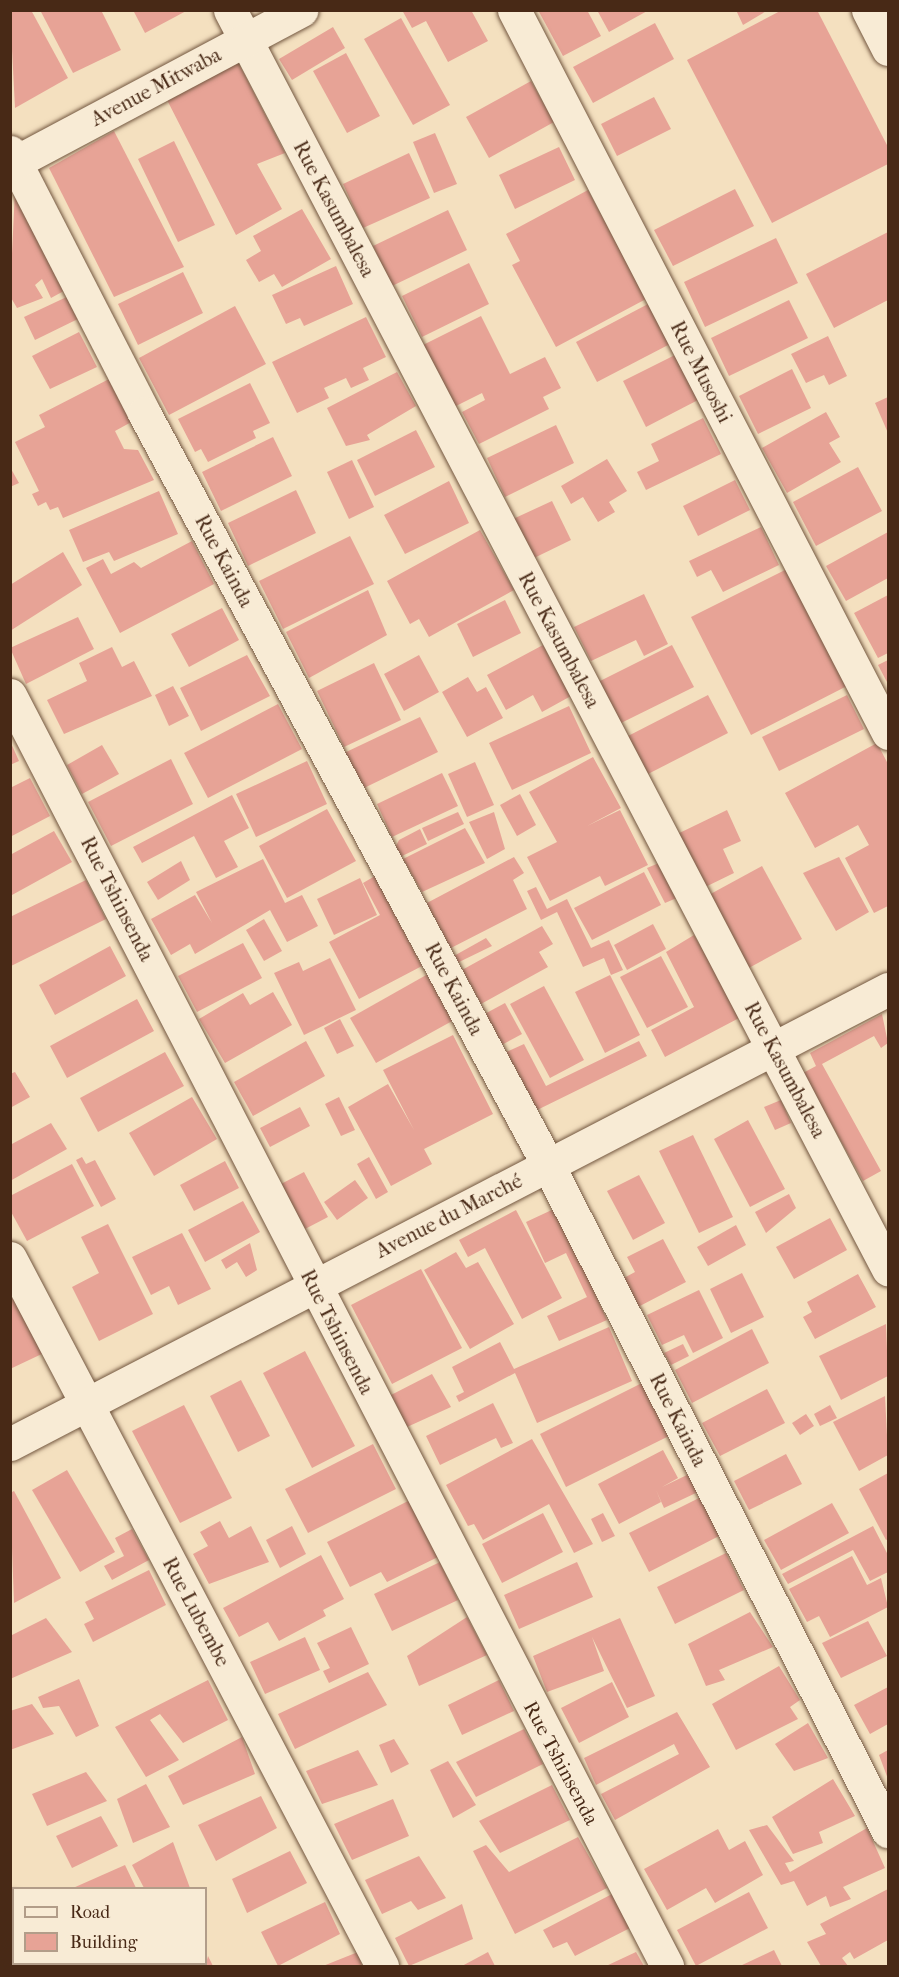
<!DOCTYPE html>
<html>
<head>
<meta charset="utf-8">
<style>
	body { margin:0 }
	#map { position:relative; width:899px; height:1977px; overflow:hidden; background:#f4e0bf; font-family:"IM FELL French Canon",serif }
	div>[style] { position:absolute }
	.building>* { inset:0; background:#e7a396 }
	.roads { filter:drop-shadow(0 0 2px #735740) drop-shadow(0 0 2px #735740) }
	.minor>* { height:33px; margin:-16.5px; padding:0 16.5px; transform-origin:16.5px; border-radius:16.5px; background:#f8ebd5 }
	span { translate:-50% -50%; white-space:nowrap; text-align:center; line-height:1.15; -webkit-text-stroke:4.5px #f8ebd5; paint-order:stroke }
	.street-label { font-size:20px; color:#482916 }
	.frame { position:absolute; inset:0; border:12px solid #482916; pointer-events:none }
	.legend { position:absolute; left:12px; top:1887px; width:195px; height:78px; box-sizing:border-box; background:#f8ebd5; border:2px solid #b29d89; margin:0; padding:8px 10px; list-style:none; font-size:18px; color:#482916 }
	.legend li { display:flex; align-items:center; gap:12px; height:30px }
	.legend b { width:30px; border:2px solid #b29d89 }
</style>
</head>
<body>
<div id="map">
	<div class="building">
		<i style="clip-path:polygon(10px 10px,31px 10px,68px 78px,15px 108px)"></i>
		<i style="clip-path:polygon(40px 10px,101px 10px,121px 50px,73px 73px)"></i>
		<i style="clip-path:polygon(133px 10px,188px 10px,145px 33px)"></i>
		<i style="clip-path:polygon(402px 10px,471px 10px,488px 41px,448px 62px,426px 21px,412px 28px)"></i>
		<i style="clip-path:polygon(538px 10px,587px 10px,601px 36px,563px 56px)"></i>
		<i style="clip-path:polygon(597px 10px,649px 10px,609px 32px)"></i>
		<i style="clip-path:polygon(736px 10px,768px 10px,743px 25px)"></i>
		<i style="clip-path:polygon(782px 10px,817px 10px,888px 147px,888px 164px,772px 223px,687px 60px)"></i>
		<i style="clip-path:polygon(401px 18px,450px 105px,413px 125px,364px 39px)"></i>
		<i style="clip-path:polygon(655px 23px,674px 59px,593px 103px,573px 67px)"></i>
		<i style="clip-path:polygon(333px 27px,345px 48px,292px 80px,279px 59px)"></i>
		<i style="clip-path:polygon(346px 53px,380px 116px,347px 133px,313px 71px)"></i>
		<i style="clip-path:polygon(237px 60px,285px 153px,257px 164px,282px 209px,236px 235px,165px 96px)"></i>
		<i style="clip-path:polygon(531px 81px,554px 122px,489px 158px,466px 117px)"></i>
		<i style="clip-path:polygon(654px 97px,671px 129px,617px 156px,601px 124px)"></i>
		<i style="clip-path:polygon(114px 131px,184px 267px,114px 297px,49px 168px)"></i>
		<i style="clip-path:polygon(435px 133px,457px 184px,434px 193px,413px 142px)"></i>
		<i style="clip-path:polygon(174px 141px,215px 225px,178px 242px,138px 159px)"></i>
		<i style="clip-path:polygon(559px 147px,575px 180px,515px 209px,499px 175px)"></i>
		<i style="clip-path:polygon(409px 153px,430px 198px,363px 228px,343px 184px)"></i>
		<i style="clip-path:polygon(735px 189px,754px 226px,673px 266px,654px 230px)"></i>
		<i style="clip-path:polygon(15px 190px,71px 287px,51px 298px,42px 279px,35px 285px,43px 298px,17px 308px,10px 296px)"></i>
		<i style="clip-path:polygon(588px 190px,646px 299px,556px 347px,512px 265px,520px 261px,506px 234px)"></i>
		<i style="clip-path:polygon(302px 209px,331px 259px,282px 287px,274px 274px,259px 282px,246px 260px,261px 251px,253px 236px)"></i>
		<i style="clip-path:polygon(448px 210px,467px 250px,392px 286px,373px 246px)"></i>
		<i style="clip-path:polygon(888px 232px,888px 300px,834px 328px,806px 274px)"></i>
		<i style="clip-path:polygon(776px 238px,798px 283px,705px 327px,684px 282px)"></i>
		<i style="clip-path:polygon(469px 263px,489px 304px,422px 337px,402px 296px)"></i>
		<i style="clip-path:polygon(336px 266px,353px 304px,304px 326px,300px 318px,286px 324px,272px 295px)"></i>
		<i style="clip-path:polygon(183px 272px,203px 313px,138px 345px,118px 304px)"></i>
		<i style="clip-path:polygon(73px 294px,84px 316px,35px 340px,24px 317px)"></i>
		<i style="clip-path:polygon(789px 300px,808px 338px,729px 376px,711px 338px)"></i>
		<i style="clip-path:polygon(648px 304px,670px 344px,597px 382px,576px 342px)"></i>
		<i style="clip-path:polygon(235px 306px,266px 364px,169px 415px,139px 358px)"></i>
		<i style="clip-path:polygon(481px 316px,510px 374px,545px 357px,561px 388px,543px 397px,549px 409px,479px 444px,462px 412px,485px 400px,482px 393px,454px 407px,423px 345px)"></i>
		<i style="clip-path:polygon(366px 317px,386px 357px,363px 368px,369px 380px,351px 388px,346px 378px,324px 388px,329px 398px,297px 413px,272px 362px)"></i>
		<i style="clip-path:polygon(79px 332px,97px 367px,50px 389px,32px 356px)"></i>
		<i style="clip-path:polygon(828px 336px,847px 376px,829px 385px,824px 375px,806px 383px,791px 354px)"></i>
		<i style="clip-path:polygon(675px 355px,698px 400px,646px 427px,623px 381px)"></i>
		<i style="clip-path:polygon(792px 369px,811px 408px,758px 434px,739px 396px)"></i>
		<i style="clip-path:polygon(397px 372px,416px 406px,367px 435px,370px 440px,346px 446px,327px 408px)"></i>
		<i style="clip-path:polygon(113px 377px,135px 420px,115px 431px,124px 449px,138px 450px,154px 480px,63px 518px,58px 507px,50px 510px,46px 502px,38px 506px,32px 494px,39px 491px,15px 442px,45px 427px,39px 415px)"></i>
		<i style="clip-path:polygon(250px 383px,270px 423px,253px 431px,256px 438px,208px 462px,201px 449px,195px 452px,178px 419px)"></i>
		<i style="clip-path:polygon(888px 397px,888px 433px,875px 403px)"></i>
		<i style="clip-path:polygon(826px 412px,840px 437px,829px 443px,841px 462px,787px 493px,762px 448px)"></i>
		<i style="clip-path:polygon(703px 418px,721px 454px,646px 490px,637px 472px,659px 461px,651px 444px)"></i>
		<i style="clip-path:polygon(556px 425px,574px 463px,505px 497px,487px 458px)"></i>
		<i style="clip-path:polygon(416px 430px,435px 467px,375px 496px,357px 460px)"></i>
		<i style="clip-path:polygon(273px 437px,292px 476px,221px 511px,202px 472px)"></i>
		<i style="clip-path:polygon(607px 459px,627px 491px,609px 502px,615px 512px,598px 522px,583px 497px,571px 504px,561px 486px)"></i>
		<i style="clip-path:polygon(352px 460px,374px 507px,349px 519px,327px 472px)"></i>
		<i style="clip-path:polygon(10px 467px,19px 483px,10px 487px)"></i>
		<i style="clip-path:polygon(858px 467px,882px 511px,816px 546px,793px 502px)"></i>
		<i style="clip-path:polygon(735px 480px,750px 510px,698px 536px,683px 506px)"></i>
		<i style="clip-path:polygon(449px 481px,469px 523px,405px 554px,384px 515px)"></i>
		<i style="clip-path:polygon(296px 490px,316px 533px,248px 566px,228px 523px)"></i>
		<i style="clip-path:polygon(159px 491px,178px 534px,114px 561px,109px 552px,83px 562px,69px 530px)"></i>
		<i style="clip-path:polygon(552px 501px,571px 540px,532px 559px,513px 519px)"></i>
		<i style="clip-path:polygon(761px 527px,779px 565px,723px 592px,711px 570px,697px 577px,689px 561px)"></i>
		<i style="clip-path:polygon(480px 530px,514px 590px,429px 637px,419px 619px,410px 624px,387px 581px)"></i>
		<i style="clip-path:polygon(888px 532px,888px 578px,846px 601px,826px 566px)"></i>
		<i style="clip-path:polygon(350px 536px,374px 584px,283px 629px,259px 581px)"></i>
		<i style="clip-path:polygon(192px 541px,214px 584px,120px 633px,86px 568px,103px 559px,111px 574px,134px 562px,141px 568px)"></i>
		<i style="clip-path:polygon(63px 552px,82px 585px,10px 631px,10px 585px)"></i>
		<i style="clip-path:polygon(787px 569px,847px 686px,751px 735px,691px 617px)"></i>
		<i style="clip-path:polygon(368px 590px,387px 635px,309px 678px,286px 632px)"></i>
		<i style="clip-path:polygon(644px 594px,668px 644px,644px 656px,636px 640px,591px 661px,574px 627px)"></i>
		<i style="clip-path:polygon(888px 595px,888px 653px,878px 658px,854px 613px)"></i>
		<i style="clip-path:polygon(505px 600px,521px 633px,473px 657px,457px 624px)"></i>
		<i style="clip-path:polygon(222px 608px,239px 640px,189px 667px,171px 634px)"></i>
		<i style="clip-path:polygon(78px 617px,94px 649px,26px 684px,10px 648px)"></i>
		<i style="clip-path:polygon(543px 645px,571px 696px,542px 712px,533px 695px,506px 710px,487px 675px)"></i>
		<i style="clip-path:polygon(672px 645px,694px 687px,619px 724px,598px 682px)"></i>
		<i style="clip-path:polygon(112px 647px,122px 667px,134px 661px,152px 696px,64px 734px,47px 700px,87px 681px,79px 663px)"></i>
		<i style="clip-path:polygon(247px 655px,270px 696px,201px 731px,180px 688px)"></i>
		<i style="clip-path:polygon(419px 655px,439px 692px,404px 711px,384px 674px)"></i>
		<i style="clip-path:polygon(888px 660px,888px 684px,878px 665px)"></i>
		<i style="clip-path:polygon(374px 663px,401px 720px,344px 747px,317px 691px)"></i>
		<i style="clip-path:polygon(468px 677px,477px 692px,486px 687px,503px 718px,467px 737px,442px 692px)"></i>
		<i style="clip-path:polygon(173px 686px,189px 716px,169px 726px,155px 695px)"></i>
		<i style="clip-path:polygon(708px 695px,728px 733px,648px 774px,628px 736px)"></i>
		<i style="clip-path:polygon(847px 695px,864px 729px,779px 771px,762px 737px)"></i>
		<i style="clip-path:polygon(278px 704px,302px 749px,208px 798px,184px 753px)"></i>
		<i style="clip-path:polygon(569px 706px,591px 753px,512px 790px,489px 743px)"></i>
		<i style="clip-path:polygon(420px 717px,438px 752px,362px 789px,344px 753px)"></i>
		<i style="clip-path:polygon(10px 741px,19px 761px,10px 765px)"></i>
		<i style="clip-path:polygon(877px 743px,888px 764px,888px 906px,874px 913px,845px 858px,869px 845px,858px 825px,815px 848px,785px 793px)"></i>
		<i style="clip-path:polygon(102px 745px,119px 774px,82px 794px,67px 765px)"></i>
		<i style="clip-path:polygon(593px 757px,621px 808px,587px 826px,620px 810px,648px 865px,605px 886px,600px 876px,550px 901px,527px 857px,557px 842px,529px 792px)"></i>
		<i style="clip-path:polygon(171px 759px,193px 804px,111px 846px,88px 802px)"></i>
		<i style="clip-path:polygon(307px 761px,327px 804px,256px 837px,236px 794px)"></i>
		<i style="clip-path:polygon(475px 762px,494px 805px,467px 817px,448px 774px)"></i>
		<i style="clip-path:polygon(442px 773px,458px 806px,392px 837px,377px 804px)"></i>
		<i style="clip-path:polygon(30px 778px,50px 816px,10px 837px,10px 788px)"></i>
		<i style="clip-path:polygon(520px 794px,536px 825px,517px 836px,500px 805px)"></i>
		<i style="clip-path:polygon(232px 795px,249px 828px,224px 841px,238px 867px,216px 878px,194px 836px,142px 863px,133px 847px)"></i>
		<i style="clip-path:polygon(327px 809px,356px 861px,287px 898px,259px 846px)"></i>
		<i style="clip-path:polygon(727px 810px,741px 841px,723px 849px,734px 873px,695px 892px,669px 838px)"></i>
		<i style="clip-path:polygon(458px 812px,464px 824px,428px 841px,422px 828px)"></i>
		<i style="clip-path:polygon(494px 812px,505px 849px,487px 859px,469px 822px)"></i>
		<i style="clip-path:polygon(465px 828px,485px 863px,422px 892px,403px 859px)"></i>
		<i style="clip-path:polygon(420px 829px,427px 844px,400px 857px,395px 848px,399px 840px)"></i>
		<i style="clip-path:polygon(54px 831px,72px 862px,12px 895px,10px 855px)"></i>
		<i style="clip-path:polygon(514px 857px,524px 873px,513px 880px,527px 909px,449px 949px,425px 904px)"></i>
		<i style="clip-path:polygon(839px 857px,869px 912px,836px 931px,803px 873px)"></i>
		<i style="clip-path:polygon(263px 859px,285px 903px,302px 895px,318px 926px,287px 942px,270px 910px,195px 954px,190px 944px,171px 955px,151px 919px,195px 895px,212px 923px,196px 892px)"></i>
		<i style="clip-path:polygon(181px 861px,190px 880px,158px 900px,147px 882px)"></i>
		<i style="clip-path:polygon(659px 863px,679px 897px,665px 903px,647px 868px)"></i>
		<i style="clip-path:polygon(762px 866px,802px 939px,745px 970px,705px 897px)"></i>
		<i style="clip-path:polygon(644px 872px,661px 905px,592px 940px,574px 908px)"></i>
		<i style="clip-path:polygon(375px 876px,422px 966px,359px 999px,329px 942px,380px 915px,363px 883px)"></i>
		<i style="clip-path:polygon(360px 878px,377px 915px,334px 935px,317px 899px)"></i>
		<i style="clip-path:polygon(86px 880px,106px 919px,11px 966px,10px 917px)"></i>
		<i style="clip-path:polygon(536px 887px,547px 909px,567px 899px,591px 948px,609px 940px,623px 970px,611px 975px,604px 958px,583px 967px,557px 912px,541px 920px,527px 891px)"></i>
		<i style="clip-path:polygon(264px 919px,282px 951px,264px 961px,246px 930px)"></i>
		<i style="clip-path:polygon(653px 924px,666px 949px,627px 970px,614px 945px)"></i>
		<i style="clip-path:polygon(542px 926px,553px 944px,539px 952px,548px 967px,481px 1004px,462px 970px)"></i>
		<i style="clip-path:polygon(694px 935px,741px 1017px,665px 1057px,651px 1030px,694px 1007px,666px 952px)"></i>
		<i style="clip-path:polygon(486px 938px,492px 946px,455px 964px,452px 957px)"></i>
		<i style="clip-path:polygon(243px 943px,262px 978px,197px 1012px,178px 976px)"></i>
		<i style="clip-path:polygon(110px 946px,126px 976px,55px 1015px,39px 985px)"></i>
		<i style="clip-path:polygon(661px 956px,688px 1007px,647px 1028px,620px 977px)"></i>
		<i style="clip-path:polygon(330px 958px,356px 1010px,304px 1035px,274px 973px,299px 962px,303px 971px)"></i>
		<i style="clip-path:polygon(428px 974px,454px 1020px,376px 1063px,350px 1018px)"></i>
		<i style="clip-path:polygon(610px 975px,640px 1035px,605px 1053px,575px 992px)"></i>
		<i style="clip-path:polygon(544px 986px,584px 1060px,550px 1078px,510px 1004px)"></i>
		<i style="clip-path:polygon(273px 992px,292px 1025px,225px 1063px,199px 1019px,243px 993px,250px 1005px)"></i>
		<i style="clip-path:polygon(137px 999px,154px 1031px,67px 1078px,50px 1046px)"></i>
		<i style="clip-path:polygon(505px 1003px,522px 1034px,496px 1048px,479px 1017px)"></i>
		<i style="clip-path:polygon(882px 1014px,888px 1043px,881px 1048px,874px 1036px,822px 1064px,881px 1171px,863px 1181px,803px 1073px,816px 1066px,810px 1053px)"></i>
		<i style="clip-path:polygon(340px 1019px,354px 1046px,337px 1054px,324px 1028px)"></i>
		<i style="clip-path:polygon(453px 1035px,493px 1114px,424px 1149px,432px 1164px,391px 1186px,348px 1107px,388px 1084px,414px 1130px,383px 1070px)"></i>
		<i style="clip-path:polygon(306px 1041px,325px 1076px,253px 1116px,234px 1082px)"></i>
		<i style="clip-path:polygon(639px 1041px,647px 1056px,531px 1113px,502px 1054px,524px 1044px,546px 1086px)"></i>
		<i style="clip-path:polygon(165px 1052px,184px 1086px,98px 1132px,80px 1098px)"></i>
		<i style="clip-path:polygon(15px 1072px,30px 1097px,10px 1108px,10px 1074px)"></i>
		<i style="clip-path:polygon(192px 1097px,217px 1139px,154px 1176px,129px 1133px)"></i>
		<i style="clip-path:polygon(339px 1097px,355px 1130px,341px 1136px,325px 1104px)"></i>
		<i style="clip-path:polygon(781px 1100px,791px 1123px,775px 1130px,764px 1107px)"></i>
		<i style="clip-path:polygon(300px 1107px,310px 1126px,270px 1147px,260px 1128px)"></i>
		<i style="clip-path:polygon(748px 1120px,785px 1189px,750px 1207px,714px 1139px)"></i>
		<i style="clip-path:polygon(51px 1123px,67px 1149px,10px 1181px,10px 1145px)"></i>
		<i style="clip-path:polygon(693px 1135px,733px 1217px,699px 1233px,659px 1151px)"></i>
		<i style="clip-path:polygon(82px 1157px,86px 1164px,95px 1160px,116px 1199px,101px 1207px,76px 1160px)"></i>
		<i style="clip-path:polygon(369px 1157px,388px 1192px,376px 1199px,357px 1164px)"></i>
		<i style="clip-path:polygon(225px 1161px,239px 1188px,194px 1211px,180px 1185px)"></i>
		<i style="clip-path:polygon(72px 1164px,94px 1206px,27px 1241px,10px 1210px,10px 1196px)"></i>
		<i style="clip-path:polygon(304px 1172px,328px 1217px,305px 1229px,281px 1184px)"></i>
		<i style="clip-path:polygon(639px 1175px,665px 1223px,633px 1240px,607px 1191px)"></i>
		<i style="clip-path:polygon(355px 1180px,368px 1198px,337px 1220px,324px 1202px)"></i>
		<i style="clip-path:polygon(789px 1194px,796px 1208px,766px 1233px,755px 1212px)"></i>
		<i style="clip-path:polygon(243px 1201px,260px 1232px,205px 1262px,188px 1230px)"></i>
		<i style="clip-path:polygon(556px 1208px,607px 1320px,559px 1341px,547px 1316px,587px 1297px,566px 1253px,545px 1263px,526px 1222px)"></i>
		<i style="clip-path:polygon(516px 1210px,562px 1298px,522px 1319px,485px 1248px,468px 1257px,459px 1240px)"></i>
		<i style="clip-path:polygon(830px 1218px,847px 1250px,794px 1279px,776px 1247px)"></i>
		<i style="clip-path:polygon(108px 1224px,153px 1314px,99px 1341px,72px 1287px,99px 1273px,81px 1237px)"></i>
		<i style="clip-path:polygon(736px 1225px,746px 1245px,708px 1266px,697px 1247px)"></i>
		<i style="clip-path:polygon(182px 1233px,211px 1289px,178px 1305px,169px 1286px,151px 1295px,132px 1257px)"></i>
		<i style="clip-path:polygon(663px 1239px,686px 1282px,636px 1308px,622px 1279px,635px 1272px,627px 1257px)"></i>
		<i style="clip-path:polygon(250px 1243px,257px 1270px,246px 1277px,237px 1262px,226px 1269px,221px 1260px)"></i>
		<i style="clip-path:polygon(456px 1252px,466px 1268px,478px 1262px,514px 1324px,470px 1349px,424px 1270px)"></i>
		<i style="clip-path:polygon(421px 1269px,462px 1348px,392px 1384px,351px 1305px)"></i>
		<i style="clip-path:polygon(742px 1273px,764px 1317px,731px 1333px,710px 1289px)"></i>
		<i style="clip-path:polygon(858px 1274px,876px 1307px,815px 1339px,803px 1317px,812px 1312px,807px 1302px)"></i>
		<i style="clip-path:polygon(699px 1290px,723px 1338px,693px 1353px,684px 1335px,662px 1345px,647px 1315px)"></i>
		<i style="clip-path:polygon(19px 1296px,46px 1352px,10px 1369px,10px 1300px)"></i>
		<i style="clip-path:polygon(886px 1324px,888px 1376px,841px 1400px,819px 1356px)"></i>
		<i style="clip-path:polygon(609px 1327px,632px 1381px,537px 1423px,515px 1373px,459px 1402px,456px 1396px,464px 1392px,452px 1367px,500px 1342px,514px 1369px)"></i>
		<i style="clip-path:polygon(752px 1329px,769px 1363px,692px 1403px,675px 1370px)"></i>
		<i style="clip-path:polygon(683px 1344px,689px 1356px,671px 1365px,664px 1353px)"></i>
		<i style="clip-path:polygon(305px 1351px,355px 1446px,312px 1468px,263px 1373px)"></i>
		<i style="clip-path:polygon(432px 1374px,451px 1407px,407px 1427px,391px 1395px)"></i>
		<i style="clip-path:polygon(241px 1380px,270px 1436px,238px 1452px,210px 1396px)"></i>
		<i style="clip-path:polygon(642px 1383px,669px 1436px,566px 1487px,540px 1434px)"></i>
		<i style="clip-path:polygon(767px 1389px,785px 1423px,720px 1456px,702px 1423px)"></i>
		<i style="clip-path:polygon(885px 1396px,888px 1455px,859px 1471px,833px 1422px)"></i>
		<i style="clip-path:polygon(493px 1403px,513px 1443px,501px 1448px,496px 1438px,440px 1465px,426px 1436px)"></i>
		<i style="clip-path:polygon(184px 1405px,232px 1498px,180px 1523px,132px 1431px)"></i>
		<i style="clip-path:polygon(830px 1405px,837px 1418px,820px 1426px,814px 1414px)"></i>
		<i style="clip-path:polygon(806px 1414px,814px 1426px,800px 1435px,792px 1423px)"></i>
		<i style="clip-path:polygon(532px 1439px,593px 1544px,574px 1553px,549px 1504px,483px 1540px,474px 1524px,468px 1526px,446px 1485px)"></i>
		<i style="clip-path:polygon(373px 1444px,396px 1489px,308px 1533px,285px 1489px)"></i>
		<i style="clip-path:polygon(663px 1450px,678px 1478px,662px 1487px,689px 1474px,698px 1492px,664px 1508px,656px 1490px,661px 1502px,619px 1524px,598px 1484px)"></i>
		<i style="clip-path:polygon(786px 1454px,802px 1484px,749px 1510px,734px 1481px)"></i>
		<i style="clip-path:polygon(67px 1470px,115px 1552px,80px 1572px,32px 1490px)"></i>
		<i style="clip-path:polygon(888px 1473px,888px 1539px,886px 1540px,859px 1489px)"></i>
		<i style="clip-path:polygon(14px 1491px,61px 1578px,14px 1603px,10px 1493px)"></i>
		<i style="clip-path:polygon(701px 1497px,721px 1535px,649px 1572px,629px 1533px)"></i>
		<i style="clip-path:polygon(412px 1499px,440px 1556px,387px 1582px,381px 1572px,350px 1587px,327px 1542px)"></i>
		<i style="clip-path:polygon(832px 1503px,849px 1533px,781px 1570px,764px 1540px)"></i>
		<i style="clip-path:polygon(543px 1513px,563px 1552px,502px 1583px,482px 1544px)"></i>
		<i style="clip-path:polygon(603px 1513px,615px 1536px,602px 1542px,591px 1519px)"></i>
		<i style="clip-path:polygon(220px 1521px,229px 1538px,251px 1526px,269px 1562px,209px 1584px,193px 1554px,208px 1546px,200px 1532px)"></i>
		<i style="clip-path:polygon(292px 1526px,306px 1554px,280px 1568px,266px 1540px)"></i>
		<i style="clip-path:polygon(873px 1526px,888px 1555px,888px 1572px,870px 1581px,853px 1550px,788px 1584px,782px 1574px)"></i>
		<i style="clip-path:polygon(132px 1529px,149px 1560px,112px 1580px,104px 1566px,124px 1556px,115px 1538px)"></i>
		<i style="clip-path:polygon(726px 1553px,744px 1590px,675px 1624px,657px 1587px)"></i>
		<i style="clip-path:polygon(321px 1555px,344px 1599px,323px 1610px,326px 1616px,279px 1641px,268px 1622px,239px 1637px,223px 1608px)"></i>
		<i style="clip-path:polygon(852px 1556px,867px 1585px,881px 1578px,888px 1607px,830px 1637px,819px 1616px,807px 1622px,789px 1589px)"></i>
		<i style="clip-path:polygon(440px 1562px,458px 1600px,392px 1631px,374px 1594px)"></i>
		<i style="clip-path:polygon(577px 1562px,593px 1597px,519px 1629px,504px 1595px)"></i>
		<i style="clip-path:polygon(149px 1570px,166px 1605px,93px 1642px,84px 1624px,94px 1619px,85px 1602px)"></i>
		<i style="clip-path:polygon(750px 1612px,773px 1647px,719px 1670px,725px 1680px,706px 1686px,688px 1644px)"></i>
		<i style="clip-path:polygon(467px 1617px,487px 1655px,419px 1686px,407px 1656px)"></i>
		<i style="clip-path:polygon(46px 1618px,72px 1652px,10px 1679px,10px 1636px)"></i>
		<i style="clip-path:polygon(620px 1618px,655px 1696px,627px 1708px,592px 1637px,604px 1671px,547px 1692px,533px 1656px)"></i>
		<i style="clip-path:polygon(868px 1621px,887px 1656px,841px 1678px,822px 1643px)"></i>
		<i style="clip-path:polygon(351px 1627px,369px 1664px,329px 1683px,323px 1671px,330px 1668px,317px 1643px)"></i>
		<i style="clip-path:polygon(305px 1637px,320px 1670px,265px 1694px,250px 1662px)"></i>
		<i style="clip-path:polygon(779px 1666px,800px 1700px,790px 1707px,798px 1719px,736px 1750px,712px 1704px)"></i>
		<i style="clip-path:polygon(368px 1672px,387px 1705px,295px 1749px,278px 1714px)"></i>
		<i style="clip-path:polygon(79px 1679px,99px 1726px,76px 1737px,59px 1706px,43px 1708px,38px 1697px)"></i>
		<i style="clip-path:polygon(208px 1680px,228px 1720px,183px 1743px,160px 1714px,150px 1720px,179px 1760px,146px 1777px,115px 1727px)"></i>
		<i style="clip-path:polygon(499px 1680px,514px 1711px,462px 1735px,448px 1705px)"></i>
		<i style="clip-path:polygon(612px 1682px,629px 1717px,579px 1743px,561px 1708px)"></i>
		<i style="clip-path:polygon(888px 1687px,888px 1724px,870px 1734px,854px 1705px)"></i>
		<i style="clip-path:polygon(32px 1704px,54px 1734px,10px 1750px,10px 1711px)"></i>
		<i style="clip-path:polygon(677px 1712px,710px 1767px,615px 1820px,601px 1794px,679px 1754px,674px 1744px,596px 1785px,584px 1758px)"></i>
		<i style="clip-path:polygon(808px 1723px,828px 1758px,794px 1771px,775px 1744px)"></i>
		<i style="clip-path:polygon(524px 1729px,543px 1764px,476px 1797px,456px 1762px)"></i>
		<i style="clip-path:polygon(242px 1737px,255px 1774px,183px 1805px,168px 1776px)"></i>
		<i style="clip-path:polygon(394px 1739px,409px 1764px,391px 1773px,379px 1745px)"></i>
		<i style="clip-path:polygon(358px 1750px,378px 1785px,322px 1804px,306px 1771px)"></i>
		<i style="clip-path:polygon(888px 1750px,888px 1779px,879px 1755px)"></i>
		<i style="clip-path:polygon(448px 1761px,476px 1805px,453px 1818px,430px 1770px)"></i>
		<i style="clip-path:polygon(86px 1772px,107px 1801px,47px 1826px,32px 1794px)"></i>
		<i style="clip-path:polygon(833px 1779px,855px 1816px,819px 1832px,823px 1843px,793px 1854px,772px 1817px)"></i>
		<i style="clip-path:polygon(146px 1784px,170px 1827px,133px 1843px,117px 1799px)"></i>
		<i style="clip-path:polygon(552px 1785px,570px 1820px,500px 1853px,479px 1821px)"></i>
		<i style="clip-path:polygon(261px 1796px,277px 1828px,216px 1861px,198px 1825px)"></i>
		<i style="clip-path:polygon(393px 1799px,409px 1836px,352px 1860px,334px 1824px)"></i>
		<i style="clip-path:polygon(101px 1816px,118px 1846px,72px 1868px,56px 1836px)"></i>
		<i style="clip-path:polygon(767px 1825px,794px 1861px,785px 1863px,790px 1872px,867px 1828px,885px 1868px,843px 1887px,851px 1899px,830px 1907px,826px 1896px,807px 1906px,794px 1881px,781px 1885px,749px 1830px)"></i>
		<i style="clip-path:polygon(718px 1829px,729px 1850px,745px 1841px,763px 1875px,715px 1903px,706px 1888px,667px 1910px,644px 1869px)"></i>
		<i style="clip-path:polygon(578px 1837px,607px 1888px,515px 1934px,473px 1851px,486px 1845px,509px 1872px)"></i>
		<i style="clip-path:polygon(173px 1842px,190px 1888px,144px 1888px,132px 1865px)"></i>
		<i style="clip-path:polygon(290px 1851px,307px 1883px,247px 1913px,232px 1879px)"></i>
		<i style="clip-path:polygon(419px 1856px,446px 1898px,418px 1910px,411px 1901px,382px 1914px,365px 1880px)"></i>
		<i style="clip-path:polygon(125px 1865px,136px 1888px,73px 1888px)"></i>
		<i style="clip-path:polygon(888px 1889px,888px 1940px,854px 1959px,850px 1952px,842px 1958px,848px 1966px,821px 1966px,807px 1942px,826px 1934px,820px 1924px)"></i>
		<i style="clip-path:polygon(749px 1892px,768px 1928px,696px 1966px,677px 1930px)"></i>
		<i style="clip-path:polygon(614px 1893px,630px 1928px,575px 1956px,567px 1942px,553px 1948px,543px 1930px)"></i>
		<i style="clip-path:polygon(325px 1902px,340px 1934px,278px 1966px,261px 1932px)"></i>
		<i style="clip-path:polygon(462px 1904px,473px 1939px,409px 1966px,395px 1938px)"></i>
		<i style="clip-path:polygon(774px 1950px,782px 1966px,740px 1966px)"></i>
		<i style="clip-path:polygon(358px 1952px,362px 1966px,323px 1966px)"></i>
		<i style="clip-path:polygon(488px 1952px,495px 1966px,462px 1966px)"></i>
		<i style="clip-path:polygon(636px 1952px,644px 1966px,606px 1966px)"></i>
		<i style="clip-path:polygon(208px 1956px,213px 1966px,192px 1966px,206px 1964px)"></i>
		<i style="clip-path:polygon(115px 1964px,155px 1964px,150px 1966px)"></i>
	</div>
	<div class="roads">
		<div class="minor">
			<i style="left:230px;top:10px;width:1421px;rotate:62.41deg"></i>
			<i style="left:514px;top:10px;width:814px;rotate:62.65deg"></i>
			<i style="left:868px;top:10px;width:44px;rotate:62.9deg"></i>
			<i style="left:10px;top:152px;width:293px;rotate:62.8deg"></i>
			<i style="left:144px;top:413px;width:854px;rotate:61.75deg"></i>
			<i style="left:548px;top:1165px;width:748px;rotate:62.96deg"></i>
			<i style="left:10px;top:165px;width:330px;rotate:-28deg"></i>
			<i style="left:10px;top:695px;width:1431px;rotate:62.66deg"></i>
			<i style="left:10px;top:1258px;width:800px;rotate:62.28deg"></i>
			<i style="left:10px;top:1444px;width:989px;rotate:-27.39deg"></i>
			<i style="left:10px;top:1907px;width:7px;rotate:56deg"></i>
			<i style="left:39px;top:1964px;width:3px;rotate:45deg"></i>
		</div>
	</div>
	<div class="street-label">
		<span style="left:156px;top:87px;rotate:-28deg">Avenue Mitwaba</span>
		<span style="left:334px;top:209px;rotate:62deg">Rue Kasumbalesa</span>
		<span style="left:701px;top:372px;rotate:63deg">Rue Musoshi</span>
		<span style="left:224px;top:561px;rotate:62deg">Rue Kainda</span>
		<span style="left:559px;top:640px;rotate:62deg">Rue Kasumbalesa</span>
		<span style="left:117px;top:899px;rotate:63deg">Rue Tshinsenda</span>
		<span style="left:454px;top:989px;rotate:62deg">Rue Kainda</span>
		<span style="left:785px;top:1070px;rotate:62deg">Rue Kasumbalesa</span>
		<span style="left:449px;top:1216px;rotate:-27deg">Avenue du Marché</span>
		<span style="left:337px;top:1332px;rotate:63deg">Rue Tshinsenda</span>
		<span style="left:678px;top:1420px;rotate:63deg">Rue Kainda</span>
		<span style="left:196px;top:1612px;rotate:62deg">Rue Lubembe</span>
		<span style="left:561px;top:1763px;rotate:62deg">Rue Tshinsenda</span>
	</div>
	<div class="frame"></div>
	<ul class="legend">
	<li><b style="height:8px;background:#f8ebd5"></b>Road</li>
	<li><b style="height:16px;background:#e7a396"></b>Building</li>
	</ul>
</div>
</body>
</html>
